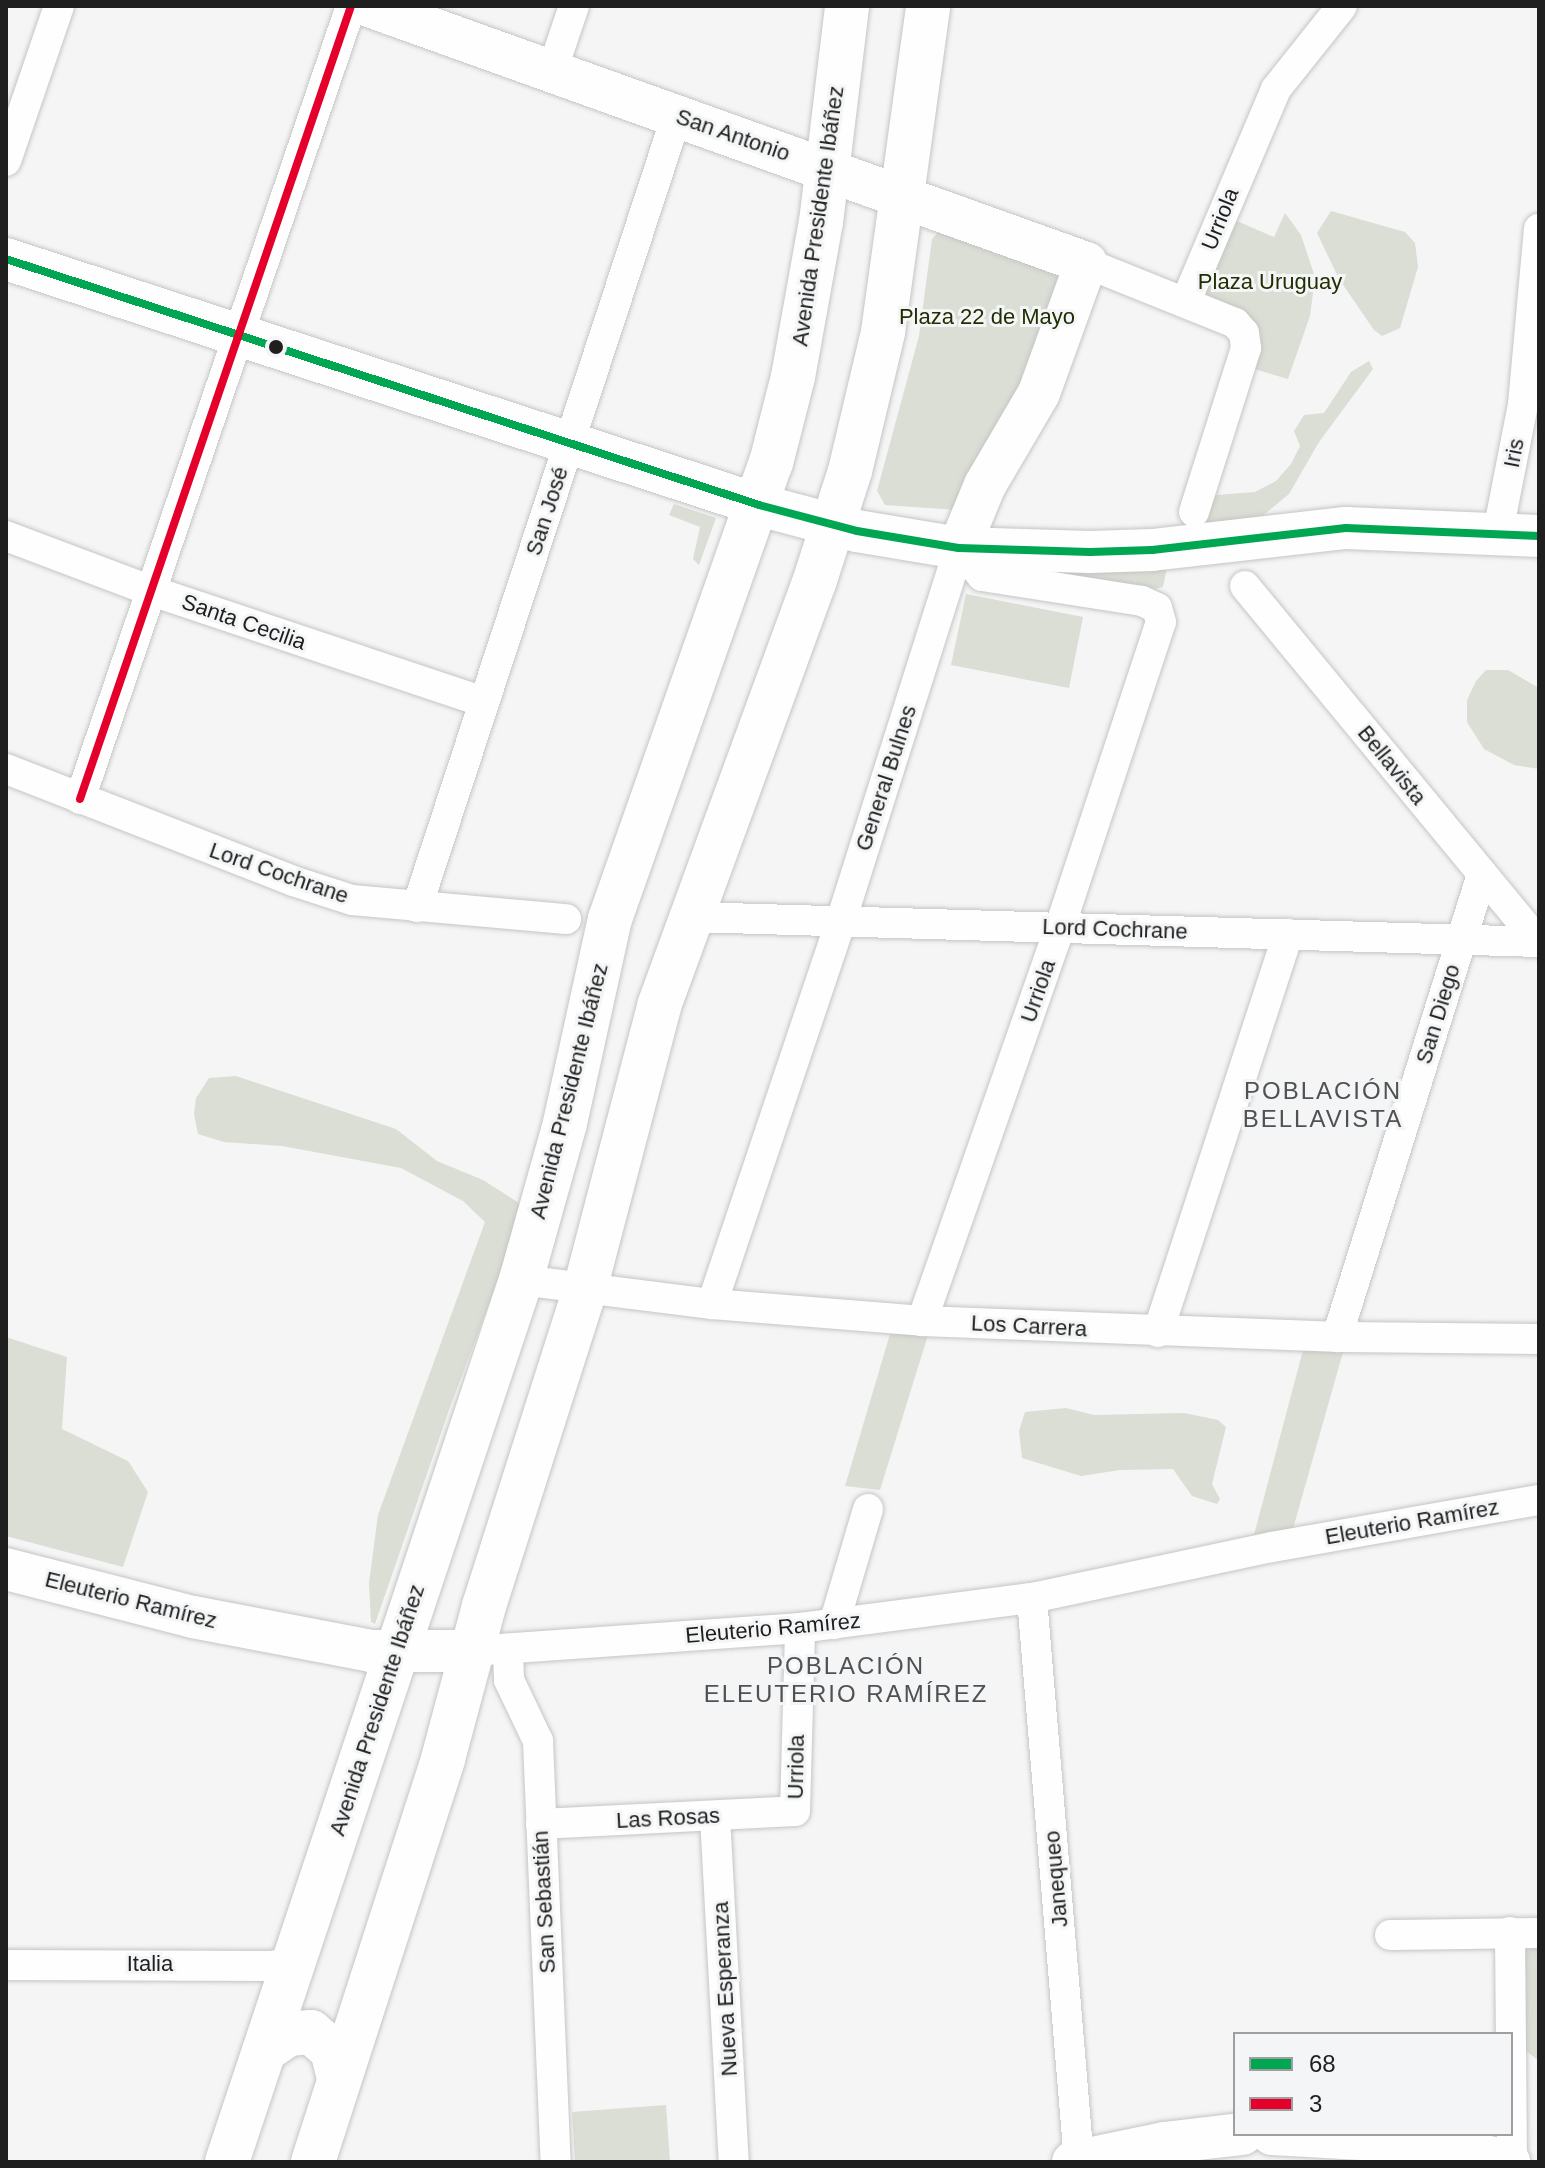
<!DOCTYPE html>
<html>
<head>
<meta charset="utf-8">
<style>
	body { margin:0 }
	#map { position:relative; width:1545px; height:2168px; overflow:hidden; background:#f5f5f5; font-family:Helvetica,sans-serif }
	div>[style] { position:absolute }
	.green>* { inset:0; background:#daded4 }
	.roads { filter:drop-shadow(0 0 2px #c5c5c5) drop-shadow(0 0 2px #c5c5c5) }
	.street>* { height:30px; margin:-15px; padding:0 15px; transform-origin:15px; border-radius:15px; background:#fefefe }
	.secondary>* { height:42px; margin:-21px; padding:0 21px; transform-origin:21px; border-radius:21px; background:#fefefe }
	.primary>* { height:44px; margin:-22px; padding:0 22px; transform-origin:22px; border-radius:22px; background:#fefefe }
	.bus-1>* { height:8px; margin:-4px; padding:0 4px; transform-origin:4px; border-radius:4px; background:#00a651 }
	.bus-2>* { height:8px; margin:-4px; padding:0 4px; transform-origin:4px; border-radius:4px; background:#e4002b }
	.dots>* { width:22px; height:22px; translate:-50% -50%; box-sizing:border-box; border:4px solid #f4f5f6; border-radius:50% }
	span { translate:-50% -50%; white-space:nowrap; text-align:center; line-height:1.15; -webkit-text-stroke:6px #f4f5f6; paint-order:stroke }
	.street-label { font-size:22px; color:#1f1f1f }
	.park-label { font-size:22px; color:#212f00 }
	.neighbourhood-label { font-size:24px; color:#505152; letter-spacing:2px }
	.frame { position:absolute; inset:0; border:8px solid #1f1f1f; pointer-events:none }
	.legend { position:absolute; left:1233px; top:2032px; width:280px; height:104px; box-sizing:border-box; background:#f4f5f6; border:2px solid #9f9fa0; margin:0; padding:10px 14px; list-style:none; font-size:24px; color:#1f1f1f }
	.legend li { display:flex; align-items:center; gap:16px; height:40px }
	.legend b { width:40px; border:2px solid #9f9fa0 }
</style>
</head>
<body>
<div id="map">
	<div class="green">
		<i style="clip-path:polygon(1331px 211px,1405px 232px,1415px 243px,1418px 267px,1400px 328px,1382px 336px,1374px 330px,1339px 279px,1317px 233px)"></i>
		<i style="clip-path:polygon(1285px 213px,1301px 235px,1315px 277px,1310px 316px,1288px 379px,1251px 368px,1204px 302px,1203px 283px,1230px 218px,1274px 237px)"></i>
		<i style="clip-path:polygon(940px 230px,1058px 273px,1068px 284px,1026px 392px,957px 510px,885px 505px,877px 491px,919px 336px,932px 239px)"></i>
		<i style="clip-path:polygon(1369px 361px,1373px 369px,1319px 442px,1289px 494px,1260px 518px,1212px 527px,1202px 520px,1216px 495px,1255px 492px,1276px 481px,1291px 464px,1300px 446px,1294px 431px,1304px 415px,1324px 413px,1351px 372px)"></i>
		<i style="clip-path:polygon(674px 504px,716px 518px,699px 565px,693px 559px,700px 527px,669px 515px)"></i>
		<i style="clip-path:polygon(986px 561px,1168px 562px,1163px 587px,1155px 589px)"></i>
		<i style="clip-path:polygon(966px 594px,1083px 617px,1069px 688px,951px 665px)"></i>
		<i style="clip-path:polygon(1486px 670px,1508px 670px,1539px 688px,1539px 769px,1514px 765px,1484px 749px,1467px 722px,1467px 700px,1476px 681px)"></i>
		<i style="clip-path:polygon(236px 1076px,396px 1129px,437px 1161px,483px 1180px,516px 1201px,524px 1211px,449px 1410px,375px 1624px,371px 1622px,369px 1583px,378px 1515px,485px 1222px,463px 1201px,401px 1168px,282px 1146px,224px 1142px,198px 1134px,194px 1114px,196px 1098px,209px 1078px)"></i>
		<i style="clip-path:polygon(890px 1334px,928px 1335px,880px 1490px,845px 1486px)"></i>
		<i style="clip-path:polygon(6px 1337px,67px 1357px,62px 1429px,128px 1461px,148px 1492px,123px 1567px,6px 1536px)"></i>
		<i style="clip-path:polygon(1303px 1350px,1343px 1352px,1289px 1543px,1250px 1550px)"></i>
		<i style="clip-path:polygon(1066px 1408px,1094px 1415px,1184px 1413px,1218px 1420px,1226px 1427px,1212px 1484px,1220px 1499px,1217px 1504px,1192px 1496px,1173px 1469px,1120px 1470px,1081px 1476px,1022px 1458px,1019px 1431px,1025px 1412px)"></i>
		<i style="clip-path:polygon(1539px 1943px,1539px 2061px,1525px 2050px,1524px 1945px)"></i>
		<i style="clip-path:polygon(666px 2105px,670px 2162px,575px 2162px,572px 2112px)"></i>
	</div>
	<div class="roads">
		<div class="street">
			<i style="left:552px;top:71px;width:69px;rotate:-71.3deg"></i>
			<i style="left:6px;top:161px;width:164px;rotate:-71.1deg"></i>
			<i style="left:1086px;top:263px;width:161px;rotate:21.9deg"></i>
			<i style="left:1235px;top:323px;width:13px;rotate:48deg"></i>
			<i style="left:1244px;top:333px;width:15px;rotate:82deg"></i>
			<i style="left:1246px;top:348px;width:172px;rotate:107.6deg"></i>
			<i style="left:1186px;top:301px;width:230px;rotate:-67deg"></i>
			<i style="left:1276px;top:89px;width:106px;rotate:-51.5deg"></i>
			<i style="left:1498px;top:532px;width:130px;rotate:-78.9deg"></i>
			<i style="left:1523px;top:404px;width:176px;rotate:-84.8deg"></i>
			<i style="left:6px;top:536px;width:153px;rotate:20.7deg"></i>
			<i style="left:149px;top:590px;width:353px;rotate:18.5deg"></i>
			<i style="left:1245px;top:586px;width:462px;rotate:50.5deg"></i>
			<i style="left:6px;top:769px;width:308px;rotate:21.3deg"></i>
			<i style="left:293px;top:881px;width:62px;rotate:17.9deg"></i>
			<i style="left:352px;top:900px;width:215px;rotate:5.1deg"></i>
			<i style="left:80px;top:799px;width:838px;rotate:-71.13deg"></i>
			<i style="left:417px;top:907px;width:834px;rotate:-71.83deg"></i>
			<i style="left:692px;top:917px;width:846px;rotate:1.69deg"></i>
			<i style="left:521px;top:1280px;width:193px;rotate:7.2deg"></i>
			<i style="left:712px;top:1304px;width:211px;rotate:4.6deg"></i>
			<i style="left:922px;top:1321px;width:419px;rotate:2.2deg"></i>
			<i style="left:1341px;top:1337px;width:198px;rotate:0.6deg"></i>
			<i style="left:712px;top:1304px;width:404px;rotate:-71.4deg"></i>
			<i style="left:841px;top:921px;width:391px;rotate:-72.4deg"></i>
			<i style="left:922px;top:1321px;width:417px;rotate:-70.7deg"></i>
			<i style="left:1060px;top:927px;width:321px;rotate:-71.7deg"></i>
			<i style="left:1161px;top:622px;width:15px;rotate:-106deg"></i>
			<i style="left:1157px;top:608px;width:17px;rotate:-155deg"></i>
			<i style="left:1142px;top:601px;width:162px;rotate:-171.1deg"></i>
			<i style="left:982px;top:576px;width:36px;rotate:-129deg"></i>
			<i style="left:1158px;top:1332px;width:419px;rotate:-71.9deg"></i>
			<i style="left:1337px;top:1337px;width:485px;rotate:-72.6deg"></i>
			<i style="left:1032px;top:1598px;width:565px;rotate:85.23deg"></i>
			<i style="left:834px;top:1624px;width:120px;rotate:-73.5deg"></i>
			<i style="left:508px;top:1650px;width:30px;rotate:88deg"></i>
			<i style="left:509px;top:1680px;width:68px;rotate:64.6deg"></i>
			<i style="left:538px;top:1741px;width:421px;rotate:87.6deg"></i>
			<i style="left:472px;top:1651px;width:329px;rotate:-4deg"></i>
			<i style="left:800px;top:1628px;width:234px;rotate:-7.4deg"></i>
			<i style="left:1032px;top:1598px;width:245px;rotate:-12deg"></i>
			<i style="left:1272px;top:1547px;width:271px;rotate:-10deg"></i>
			<i style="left:715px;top:1816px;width:347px;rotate:86.9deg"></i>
			<i style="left:541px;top:1824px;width:254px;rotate:-2.9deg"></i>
			<i style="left:795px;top:1811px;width:183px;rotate:-88.4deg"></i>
			<i style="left:1510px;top:1932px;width:230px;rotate:89.5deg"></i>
			<i style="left:1390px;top:1935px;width:149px;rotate:-0.8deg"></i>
			<i style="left:6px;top:1965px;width:266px;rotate:0.2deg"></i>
			<i style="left:272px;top:1966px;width:21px;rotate:-11deg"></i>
		</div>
		<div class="secondary">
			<i style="left:369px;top:6px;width:762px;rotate:19.72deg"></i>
			<i style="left:1086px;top:263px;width:138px;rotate:109.9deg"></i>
			<i style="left:1039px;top:393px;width:107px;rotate:120.4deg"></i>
			<i style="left:985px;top:485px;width:68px;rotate:112.4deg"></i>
			<i style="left:6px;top:259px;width:792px;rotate:18.09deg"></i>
			<i style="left:759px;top:505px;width:101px;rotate:14.9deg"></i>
			<i style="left:857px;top:531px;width:103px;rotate:9.5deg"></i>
			<i style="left:959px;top:548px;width:131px;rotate:1.7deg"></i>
			<i style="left:1090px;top:552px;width:62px;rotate:-1.8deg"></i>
			<i style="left:1152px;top:550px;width:195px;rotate:-6.5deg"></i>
			<i style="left:1346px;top:528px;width:193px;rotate:2.4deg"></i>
			<i style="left:6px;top:1569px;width:193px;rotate:14.4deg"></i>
			<i style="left:193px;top:1617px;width:181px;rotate:10.8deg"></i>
			<i style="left:371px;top:1651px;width:101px"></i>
			<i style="left:1272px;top:2134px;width:126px;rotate:3.2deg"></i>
			<i style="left:1398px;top:2141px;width:56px;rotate:7.1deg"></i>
			<i style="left:1454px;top:2148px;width:57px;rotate:14.3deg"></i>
			<i style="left:1073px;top:2162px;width:93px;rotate:-11.8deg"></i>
			<i style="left:1164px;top:2143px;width:79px;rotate:-6.6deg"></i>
		</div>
		<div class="primary">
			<i style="left:264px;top:2051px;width:29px;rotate:-35deg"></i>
			<i style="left:288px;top:2034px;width:23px;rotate:-5deg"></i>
			<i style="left:311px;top:2032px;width:28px;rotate:41deg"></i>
			<i style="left:332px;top:2050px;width:30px;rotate:76deg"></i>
			<i style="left:227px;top:2162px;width:930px;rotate:-71.57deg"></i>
			<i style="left:521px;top:1280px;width:163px;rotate:-74.3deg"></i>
			<i style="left:565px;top:1123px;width:209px;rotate:-77.6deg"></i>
			<i style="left:610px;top:919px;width:484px;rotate:-70.6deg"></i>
			<i style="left:771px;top:463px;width:89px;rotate:-75.7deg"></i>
			<i style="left:793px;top:377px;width:158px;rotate:-79.8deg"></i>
			<i style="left:821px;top:222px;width:218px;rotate:-83.1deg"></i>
			<i style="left:313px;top:2162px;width:423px;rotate:-72.1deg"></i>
			<i style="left:443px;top:1759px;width:158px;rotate:-75deg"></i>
			<i style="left:484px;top:1606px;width:333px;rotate:-72.3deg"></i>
			<i style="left:585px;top:1289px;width:293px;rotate:-75.3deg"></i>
			<i style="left:659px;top:1006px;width:451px;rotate:-69.9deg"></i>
			<i style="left:814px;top:583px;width:118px;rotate:-72.2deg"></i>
			<i style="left:850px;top:471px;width:143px;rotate:-76.6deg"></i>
			<i style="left:883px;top:332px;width:329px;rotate:-82.1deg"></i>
		</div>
	</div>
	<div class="bus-1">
		<i style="left:6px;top:259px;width:792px;rotate:18.09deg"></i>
		<i style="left:759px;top:505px;width:101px;rotate:14.9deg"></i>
		<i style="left:857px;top:531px;width:103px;rotate:9.5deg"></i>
		<i style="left:959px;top:548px;width:131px;rotate:1.7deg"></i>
		<i style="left:1090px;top:552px;width:62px;rotate:-1.8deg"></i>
		<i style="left:1152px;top:550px;width:195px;rotate:-6.5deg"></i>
		<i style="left:1346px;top:528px;width:193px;rotate:2.4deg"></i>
	</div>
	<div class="bus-2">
		<i style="left:80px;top:799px;width:838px;rotate:-71.13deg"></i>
	</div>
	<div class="dots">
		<i style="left:276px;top:347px;background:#1f1f1f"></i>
	</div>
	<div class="street-label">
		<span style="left:733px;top:135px;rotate:19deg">San Antonio</span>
		<span style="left:818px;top:216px;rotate:-82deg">Avenida Presidente Ibáñez</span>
		<span style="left:1220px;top:219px;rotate:-68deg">Urriola</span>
		<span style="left:1514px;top:453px;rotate:-79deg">Iris</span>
		<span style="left:547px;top:511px;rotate:-72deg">San José</span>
		<span style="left:244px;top:622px;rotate:19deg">Santa Cecilia</span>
		<span style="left:1392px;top:765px;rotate:51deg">Bellavista</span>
		<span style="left:886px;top:778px;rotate:-72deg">General Bulnes</span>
		<span style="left:279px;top:873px;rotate:19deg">Lord Cochrane</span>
		<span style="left:1115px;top:929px;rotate:2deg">Lord Cochrane</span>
		<span style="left:1038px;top:991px;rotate:-71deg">Urriola</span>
		<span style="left:1438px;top:1014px;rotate:-73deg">San Diego</span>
		<span style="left:569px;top:1091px;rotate:-76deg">Avenida Presidente Ibáñez</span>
		<span style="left:1029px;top:1326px;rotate:3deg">Los Carrera</span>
		<span style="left:1412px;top:1522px;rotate:-10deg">Eleuterio Ramírez</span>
		<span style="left:131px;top:1600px;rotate:14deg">Eleuterio Ramírez</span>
		<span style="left:773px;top:1628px;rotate:-5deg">Eleuterio Ramírez</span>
		<span style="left:377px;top:1710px;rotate:-72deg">Avenida Presidente Ibáñez</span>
		<span style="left:796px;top:1767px;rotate:-89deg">Urriola</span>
		<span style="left:668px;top:1818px;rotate:-3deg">Las Rosas</span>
		<span style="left:1056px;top:1879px;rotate:-95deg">Janequeo</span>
		<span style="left:544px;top:1902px;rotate:-93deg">San Sebastián</span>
		<span style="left:150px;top:1964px">Italia</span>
		<span style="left:725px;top:1989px;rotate:-93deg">Nueva Esperanza</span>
	</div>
	<div class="park-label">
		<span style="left:1270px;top:282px">Plaza Uruguay</span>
		<span style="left:987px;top:317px">Plaza 22 de Mayo</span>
	</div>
	<div class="neighbourhood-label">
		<span style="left:1323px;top:1105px">POBLACIÓN<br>BELLAVISTA</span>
		<span style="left:846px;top:1680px">POBLACIÓN<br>ELEUTERIO RAMÍREZ</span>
	</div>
	<div class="frame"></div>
	<ul class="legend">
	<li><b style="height:10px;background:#00a651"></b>68</li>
	<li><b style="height:10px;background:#e4002b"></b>3</li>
	</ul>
</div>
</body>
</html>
